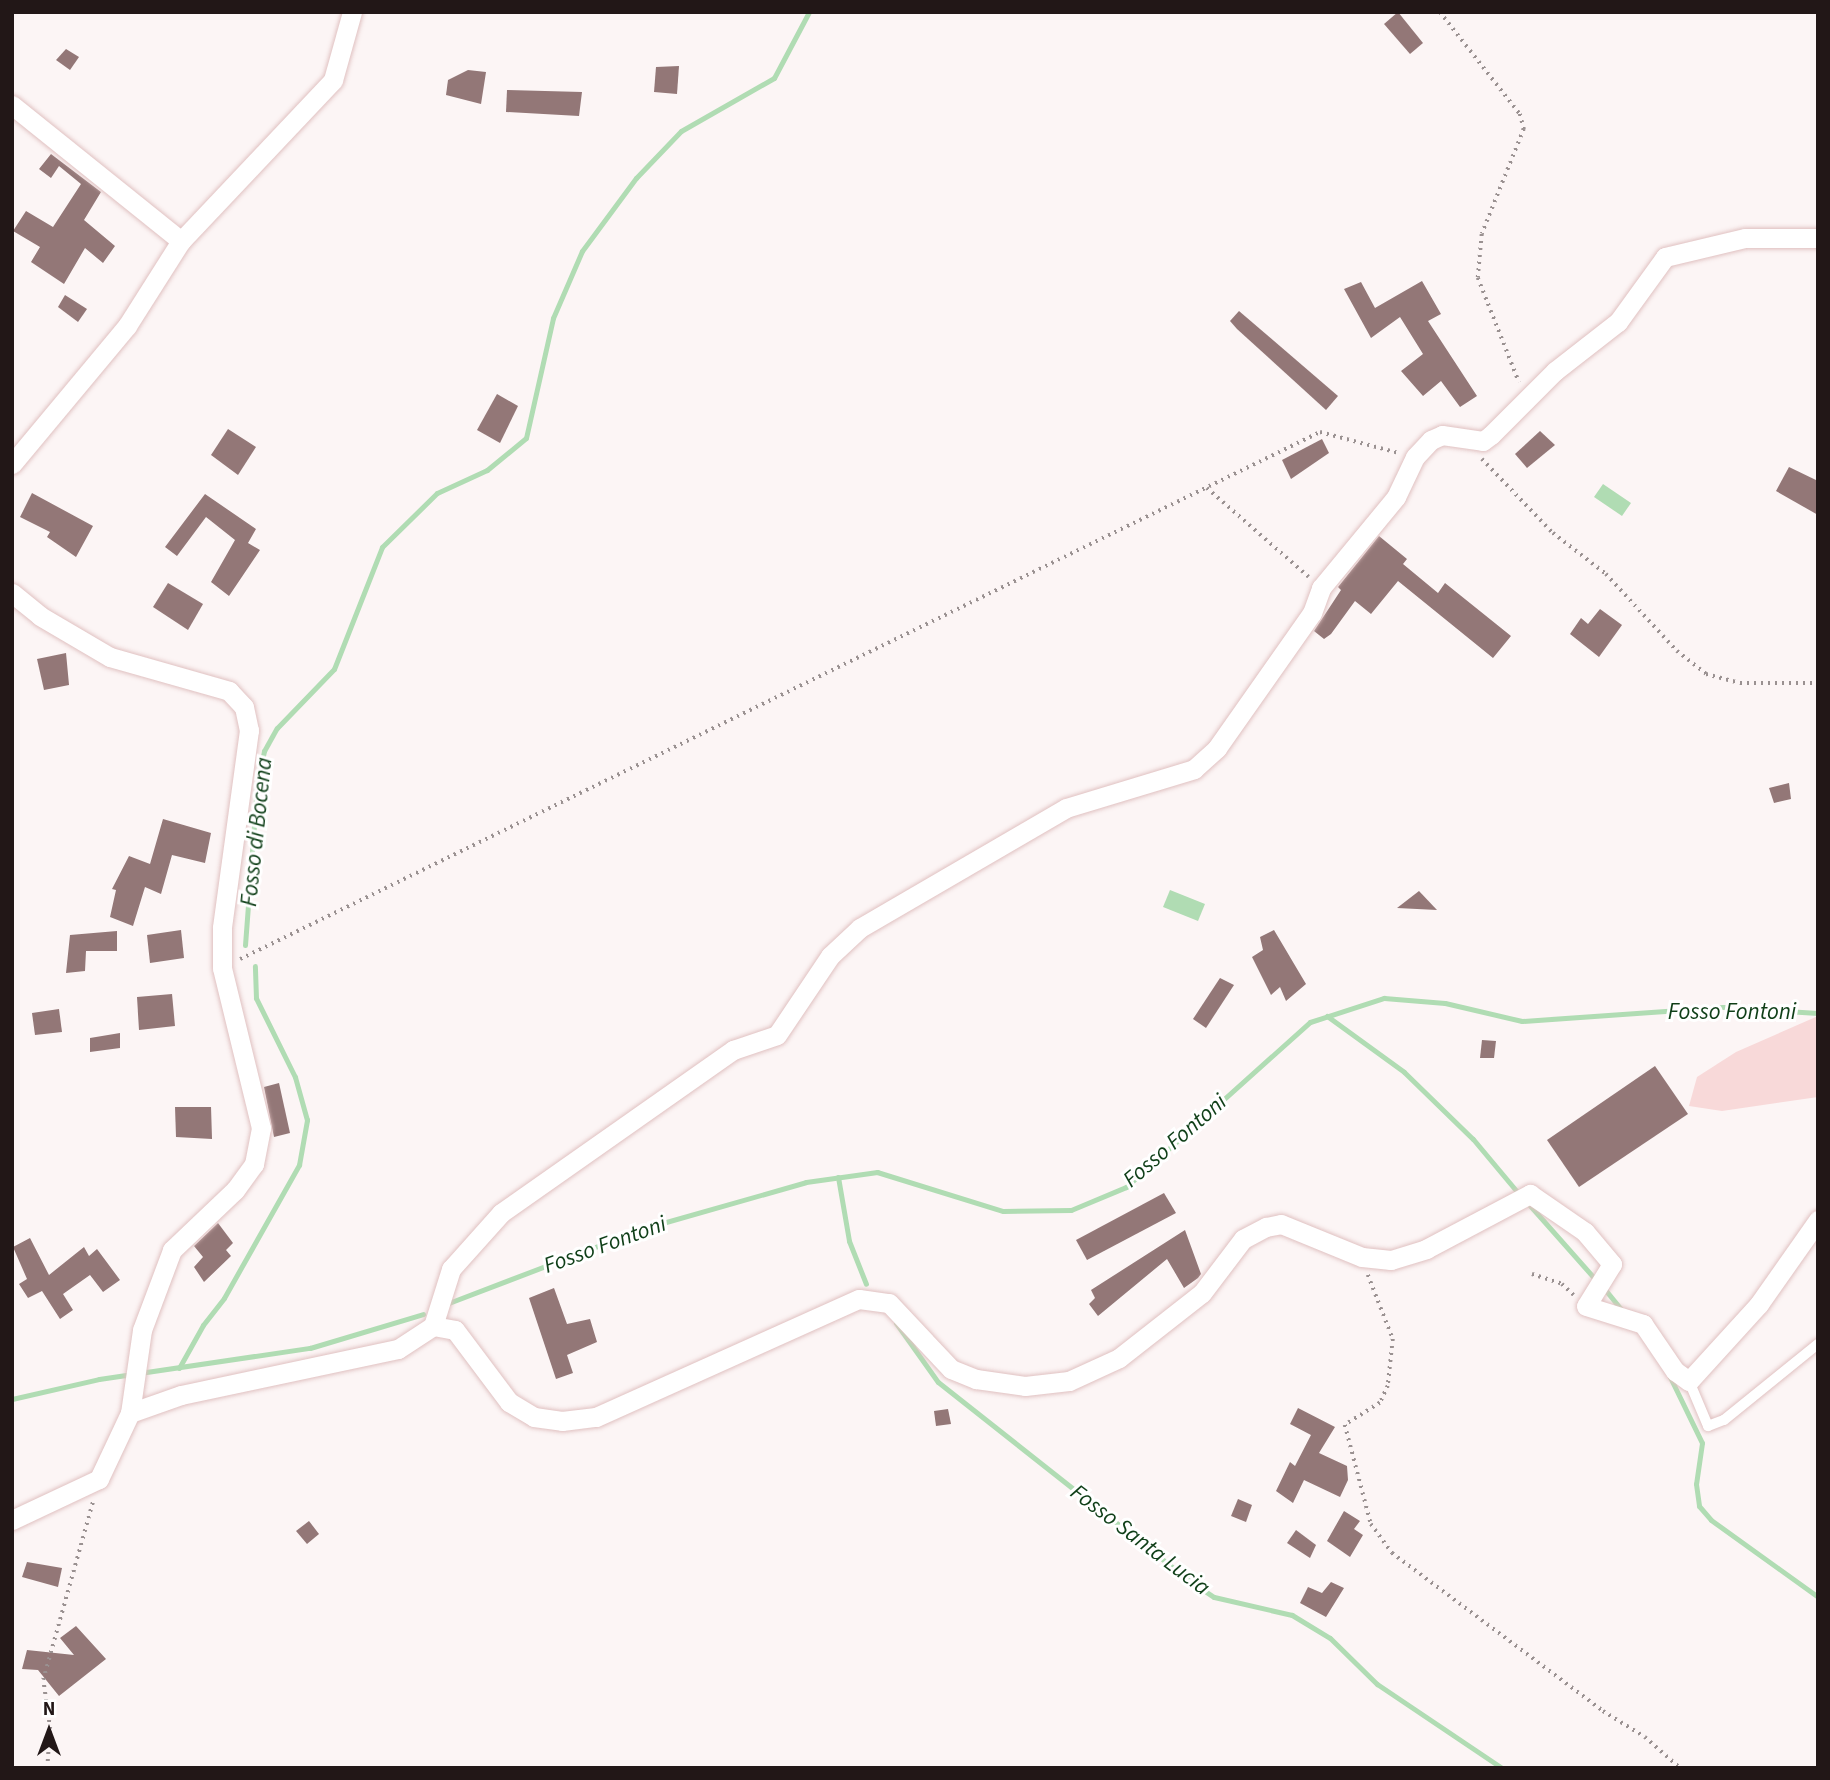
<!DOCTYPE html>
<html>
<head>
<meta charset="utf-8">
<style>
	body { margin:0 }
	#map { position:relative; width:1830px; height:1780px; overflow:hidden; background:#fcf5f5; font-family:"Source Sans 3",sans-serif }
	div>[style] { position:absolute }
	.green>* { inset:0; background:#f8d9d9 }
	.water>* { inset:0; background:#b0dcb3 }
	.stream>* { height:5px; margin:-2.5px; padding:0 2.5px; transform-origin:2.5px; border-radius:2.5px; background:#b0dcb3 }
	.building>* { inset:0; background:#937777 }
	.path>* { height:3.5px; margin-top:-1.75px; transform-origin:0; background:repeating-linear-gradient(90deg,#9a9191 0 2px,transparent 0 7px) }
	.roads { filter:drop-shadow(0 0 2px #e0c1c1) drop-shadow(0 0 2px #e0c1c1) }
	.service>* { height:10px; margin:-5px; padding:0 5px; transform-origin:5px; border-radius:5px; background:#fff }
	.minor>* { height:19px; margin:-9.5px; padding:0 9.5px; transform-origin:9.5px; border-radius:9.5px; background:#fff }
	span { translate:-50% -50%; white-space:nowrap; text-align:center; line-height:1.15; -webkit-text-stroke:6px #fff; paint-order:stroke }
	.water-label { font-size:23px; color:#0f3f18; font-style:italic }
	.frame { position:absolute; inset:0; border:14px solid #221717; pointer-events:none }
	.north { position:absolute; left:14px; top:1696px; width:70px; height:70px; -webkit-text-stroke:5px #fff; paint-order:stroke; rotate:0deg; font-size:19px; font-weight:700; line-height:28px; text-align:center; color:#221717 }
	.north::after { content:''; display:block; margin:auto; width:24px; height:32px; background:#221717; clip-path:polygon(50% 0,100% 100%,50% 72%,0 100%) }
</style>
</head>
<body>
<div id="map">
	<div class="green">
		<i style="clip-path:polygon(1818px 1016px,1818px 1097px,1722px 1111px,1689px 1106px,1697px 1077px,1736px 1052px)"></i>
	</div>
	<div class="water">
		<i style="clip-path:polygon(1603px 484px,1631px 503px,1622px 516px,1594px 497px)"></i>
		<i style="clip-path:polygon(1170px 890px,1205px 904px,1198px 921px,1163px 907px)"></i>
	</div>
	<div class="stream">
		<i style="left:245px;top:945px;width:161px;rotate:-85.7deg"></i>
		<i style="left:257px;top:784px;width:34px;rotate:-78deg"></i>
		<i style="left:264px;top:751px;width:26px;rotate:-61deg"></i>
		<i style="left:277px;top:728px;width:82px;rotate:-46deg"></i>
		<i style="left:334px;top:669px;width:131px;rotate:-68.5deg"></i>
		<i style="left:382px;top:547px;width:77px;rotate:-44.5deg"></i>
		<i style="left:437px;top:493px;width:55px;rotate:-24.7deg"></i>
		<i style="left:487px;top:470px;width:50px;rotate:-39.4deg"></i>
		<i style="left:526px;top:438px;width:123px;rotate:-77.3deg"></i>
		<i style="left:553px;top:318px;width:73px;rotate:-66.6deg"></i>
		<i style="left:582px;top:251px;width:91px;rotate:-53.5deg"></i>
		<i style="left:636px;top:178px;width:65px;rotate:-46.2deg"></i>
		<i style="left:681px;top:131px;width:107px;rotate:-29.7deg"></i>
		<i style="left:774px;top:78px;width:75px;rotate:-62.1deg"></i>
		<i style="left:1327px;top:1016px;width:95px;rotate:36deg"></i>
		<i style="left:1404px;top:1072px;width:96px;rotate:44.2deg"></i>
		<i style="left:1473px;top:1139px;width:72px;rotate:50.1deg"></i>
		<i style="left:838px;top:1177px;width:65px;rotate:80.2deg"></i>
		<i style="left:849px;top:1241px;width:46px;rotate:68.4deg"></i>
		<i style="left:1526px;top:1201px;width:106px;rotate:48.5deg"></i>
		<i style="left:1603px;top:1287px;width:32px;rotate:51deg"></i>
		<i style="left:446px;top:1304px;width:213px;rotate:-20.9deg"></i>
		<i style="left:645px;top:1228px;width:167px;rotate:-15.9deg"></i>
		<i style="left:806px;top:1182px;width:72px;rotate:-8deg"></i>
		<i style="left:877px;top:1172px;width:132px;rotate:17.2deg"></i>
		<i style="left:1003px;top:1211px;width:68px;rotate:-0.8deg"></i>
		<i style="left:1071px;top:1210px;width:60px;rotate:-22.7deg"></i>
		<i style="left:1126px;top:1187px;width:247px;rotate:-41.9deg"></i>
		<i style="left:1310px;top:1022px;width:78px;rotate:-18deg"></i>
		<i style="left:1384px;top:998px;width:61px;rotate:4.7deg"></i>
		<i style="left:1445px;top:1003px;width:79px;rotate:13.2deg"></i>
		<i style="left:1522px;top:1021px;width:201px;rotate:-4deg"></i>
		<i style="left:1723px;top:1007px;width:95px;rotate:3.6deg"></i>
		<i style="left:896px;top:1323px;width:72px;rotate:54.6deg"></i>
		<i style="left:938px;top:1382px;width:318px;rotate:38.3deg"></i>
		<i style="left:1187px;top:1579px;width:32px;rotate:34deg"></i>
		<i style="left:1214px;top:1597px;width:80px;rotate:13deg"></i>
		<i style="left:1292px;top:1615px;width:44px;rotate:31.2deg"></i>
		<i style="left:1330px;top:1638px;width:66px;rotate:44.4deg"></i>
		<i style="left:1377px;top:1684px;width:151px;rotate:33.9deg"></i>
		<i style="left:179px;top:1368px;width:49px;rotate:-60.8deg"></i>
		<i style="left:203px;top:1325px;width:34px;rotate:-52deg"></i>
		<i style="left:224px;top:1298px;width:153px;rotate:-60.6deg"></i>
		<i style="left:299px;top:1165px;width:46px;rotate:-79.9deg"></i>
		<i style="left:307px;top:1120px;width:45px;rotate:-105.6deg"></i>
		<i style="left:295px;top:1077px;width:88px;rotate:-116.3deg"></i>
		<i style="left:256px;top:998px;width:32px;rotate:-92deg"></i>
		<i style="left:1670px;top:1377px;width:73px;rotate:64.1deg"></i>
		<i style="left:1702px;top:1443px;width:41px;rotate:98.3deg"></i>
		<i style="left:1696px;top:1484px;width:22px;rotate:82deg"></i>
		<i style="left:1699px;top:1506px;width:18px;rotate:49deg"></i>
		<i style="left:1711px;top:1520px;width:132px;rotate:35.7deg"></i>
		<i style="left:12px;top:1399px;width:89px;rotate:-12.9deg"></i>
		<i style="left:99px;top:1379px;width:213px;rotate:-8.4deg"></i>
		<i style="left:310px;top:1348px;width:118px;rotate:-16.7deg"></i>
	</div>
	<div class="building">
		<i style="clip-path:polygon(1398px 12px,1423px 43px,1410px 54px,1384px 24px)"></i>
		<i style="clip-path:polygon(66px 49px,79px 57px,70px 70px,56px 60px)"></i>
		<i style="clip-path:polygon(679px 66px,677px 94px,654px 92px,656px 67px)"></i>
		<i style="clip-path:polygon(468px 70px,486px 72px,481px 104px,446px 95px,448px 80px)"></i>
		<i style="clip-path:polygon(507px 90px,582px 92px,579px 116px,506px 112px)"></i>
		<i style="clip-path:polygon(51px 154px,101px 192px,84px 220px,115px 246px,103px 263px,85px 248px,64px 284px,31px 262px,40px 247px,13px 231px,26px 211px,53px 227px,81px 184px,59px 166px,51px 178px,39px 169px)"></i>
		<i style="clip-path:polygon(1422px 281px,1441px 314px,1428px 321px,1477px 396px,1460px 407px,1441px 381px,1423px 396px,1401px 371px,1423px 354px,1400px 317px,1371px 338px,1344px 289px,1361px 282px,1375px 308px)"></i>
		<i style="clip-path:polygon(65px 295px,87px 309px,78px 322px,58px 307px)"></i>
		<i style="clip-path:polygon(1239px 311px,1338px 396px,1326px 410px,1237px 329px,1230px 321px)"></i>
		<i style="clip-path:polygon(497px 394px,518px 406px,500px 443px,477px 430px)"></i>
		<i style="clip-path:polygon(228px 429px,256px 447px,238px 475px,211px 455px)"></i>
		<i style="clip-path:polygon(1540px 431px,1555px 445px,1527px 468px,1515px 454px)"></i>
		<i style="clip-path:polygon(1322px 439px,1329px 453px,1291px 479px,1282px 460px)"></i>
		<i style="clip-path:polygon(1789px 467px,1818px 481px,1818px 515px,1776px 491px)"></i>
		<i style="clip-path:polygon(32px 493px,93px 526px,76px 557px,47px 537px,50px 532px,20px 517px)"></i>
		<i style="clip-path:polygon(205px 494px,256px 529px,248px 543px,260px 550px,229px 596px,211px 582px,235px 540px,206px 517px,177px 556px,165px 547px)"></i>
		<i style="clip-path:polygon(1379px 536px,1407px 559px,1403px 564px,1438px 593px,1445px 583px,1511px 636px,1493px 658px,1398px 581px,1371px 614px,1355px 601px,1331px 634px,1324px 639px,1314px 631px,1341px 590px,1338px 587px)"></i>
		<i style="clip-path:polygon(168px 583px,203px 604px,188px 630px,153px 607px)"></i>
		<i style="clip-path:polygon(1600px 609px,1622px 625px,1599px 657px,1570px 634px,1581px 618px,1588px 624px)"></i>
		<i style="clip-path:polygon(66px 653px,69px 685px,44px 690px,37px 659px)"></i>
		<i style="clip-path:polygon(1789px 783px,1791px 799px,1774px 803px,1769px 788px)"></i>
		<i style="clip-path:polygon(163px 819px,211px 833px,205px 863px,172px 855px,161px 894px,145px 887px,133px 926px,110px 917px,116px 890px,112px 889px,129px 856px,150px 864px)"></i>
		<i style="clip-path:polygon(1419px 891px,1437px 910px,1397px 908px)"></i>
		<i style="clip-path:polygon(181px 930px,184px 958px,150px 963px,147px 935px)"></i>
		<i style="clip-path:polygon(1274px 930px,1306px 984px,1286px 1001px,1280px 987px,1271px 995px,1252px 957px,1263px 950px,1260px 937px)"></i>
		<i style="clip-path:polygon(117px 931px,117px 951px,86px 951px,85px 971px,66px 973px,70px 935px)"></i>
		<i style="clip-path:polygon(1220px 978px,1234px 985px,1206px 1028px,1193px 1019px)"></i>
		<i style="clip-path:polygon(172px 994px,175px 1026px,139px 1030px,137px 997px)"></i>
		<i style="clip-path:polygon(59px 1009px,62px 1032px,35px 1035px,32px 1013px)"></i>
		<i style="clip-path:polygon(120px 1033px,120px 1048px,90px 1052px,90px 1038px)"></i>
		<i style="clip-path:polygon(1482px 1040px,1496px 1041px,1494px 1058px,1480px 1058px)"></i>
		<i style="clip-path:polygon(1655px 1066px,1688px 1114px,1579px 1187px,1547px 1140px)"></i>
		<i style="clip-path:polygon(279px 1083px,290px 1133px,274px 1137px,264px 1087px)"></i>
		<i style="clip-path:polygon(175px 1107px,211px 1107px,212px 1139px,176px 1137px)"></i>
		<i style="clip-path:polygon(1164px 1193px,1176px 1213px,1087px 1260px,1076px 1240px)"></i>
		<i style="clip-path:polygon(218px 1223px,233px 1243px,226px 1250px,231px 1256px,204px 1282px,194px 1267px,203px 1257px,194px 1246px)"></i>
		<i style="clip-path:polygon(1185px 1230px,1201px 1274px,1198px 1278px,1184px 1288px,1167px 1259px,1098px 1316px,1089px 1304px,1095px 1298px,1091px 1290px)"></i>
		<i style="clip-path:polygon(30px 1238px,49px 1275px,84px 1247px,89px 1256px,97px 1249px,120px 1280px,103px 1292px,90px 1275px,63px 1294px,73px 1310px,60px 1319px,42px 1291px,28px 1298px,19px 1284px,27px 1279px,13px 1247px)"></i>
		<i style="clip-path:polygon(554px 1288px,567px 1324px,590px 1319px,597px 1342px,567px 1355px,573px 1373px,556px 1379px,529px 1298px)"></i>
		<i style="clip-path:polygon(1298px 1408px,1335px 1427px,1319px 1453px,1347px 1466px,1348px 1480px,1340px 1497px,1304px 1480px,1293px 1503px,1276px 1491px,1290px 1462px,1295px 1466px,1311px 1435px,1290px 1424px)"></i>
		<i style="clip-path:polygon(948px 1409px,951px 1424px,936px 1426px,934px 1411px)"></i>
		<i style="clip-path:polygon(1238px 1499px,1252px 1505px,1246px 1522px,1231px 1516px)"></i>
		<i style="clip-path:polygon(1344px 1511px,1360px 1521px,1354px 1529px,1363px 1535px,1350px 1557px,1327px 1541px)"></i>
		<i style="clip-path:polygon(309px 1521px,319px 1534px,307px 1544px,296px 1531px)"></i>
		<i style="clip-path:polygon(1296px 1530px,1316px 1545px,1310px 1558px,1287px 1543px)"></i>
		<i style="clip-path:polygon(27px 1562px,62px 1568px,58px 1587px,22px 1577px)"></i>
		<i style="clip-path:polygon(1331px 1582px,1344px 1588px,1326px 1617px,1300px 1603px,1308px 1587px,1322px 1593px)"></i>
		<i style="clip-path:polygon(76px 1626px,106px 1659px,59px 1696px,38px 1670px,22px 1669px,27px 1650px,74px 1655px,60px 1638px)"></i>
	</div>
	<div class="path">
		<i style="left:1440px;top:12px;width:130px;rotate:51.9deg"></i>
		<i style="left:1520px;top:114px;width:16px;rotate:75deg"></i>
		<i style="left:1524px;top:129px;width:113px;rotate:111.8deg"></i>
		<i style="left:1482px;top:234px;width:44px;rotate:95.2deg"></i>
		<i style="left:1478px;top:278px;width:112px;rotate:68.5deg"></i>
		<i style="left:1482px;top:459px;width:103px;rotate:46.2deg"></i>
		<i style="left:1553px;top:533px;width:67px;rotate:37.7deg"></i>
		<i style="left:1606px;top:574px;width:105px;rotate:47.3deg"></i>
		<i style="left:1677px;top:651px;width:37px;rotate:38deg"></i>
		<i style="left:1706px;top:674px;width:35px;rotate:15deg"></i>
		<i style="left:1740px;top:683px;width:78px"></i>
		<i style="left:1207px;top:488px;width:135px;rotate:41.1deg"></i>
		<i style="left:240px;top:959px;width:1202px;rotate:-26.01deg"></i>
		<i style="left:1320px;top:432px;width:82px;rotate:14.9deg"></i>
		<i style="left:1532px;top:1274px;width:32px;rotate:18deg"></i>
		<i style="left:1562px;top:1284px;width:16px;rotate:43deg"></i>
		<i style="left:1368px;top:1275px;width:69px;rotate:68.7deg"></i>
		<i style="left:1393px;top:1339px;width:47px;rotate:96.1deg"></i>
		<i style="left:1388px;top:1386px;width:19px;rotate:115deg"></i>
		<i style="left:1380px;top:1403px;width:41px;rotate:147.8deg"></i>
		<i style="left:1345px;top:1425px;width:102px;rotate:75.3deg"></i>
		<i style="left:1371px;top:1524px;width:36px;rotate:54deg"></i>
		<i style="left:1392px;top:1553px;width:264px;rotate:36.8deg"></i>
		<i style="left:1603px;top:1711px;width:49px;rotate:31.8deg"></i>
		<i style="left:1645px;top:1737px;width:47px;rotate:41.5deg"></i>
		<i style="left:47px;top:1768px;width:39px;rotate:-86deg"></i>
		<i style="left:50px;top:1729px;width:49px;rotate:-98.1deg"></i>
		<i style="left:43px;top:1680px;width:186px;rotate:-74.4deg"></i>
	</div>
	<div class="roads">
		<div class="service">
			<i style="left:1689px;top:1381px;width:49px;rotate:67.1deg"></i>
			<i style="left:1708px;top:1426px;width:17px;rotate:-21deg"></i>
			<i style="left:1724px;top:1420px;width:121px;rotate:-39deg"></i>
		</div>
		<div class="minor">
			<i style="left:12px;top:105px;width:217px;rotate:38.8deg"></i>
			<i style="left:12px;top:464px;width:180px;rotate:-50.2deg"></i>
			<i style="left:127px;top:326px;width:101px;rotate:-57.6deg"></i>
			<i style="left:181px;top:241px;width:221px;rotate:-46.6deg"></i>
			<i style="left:333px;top:80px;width:71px;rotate:-74.4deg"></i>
			<i style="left:12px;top:593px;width:36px;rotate:39deg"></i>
			<i style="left:40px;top:616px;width:81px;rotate:30.4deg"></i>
			<i style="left:110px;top:657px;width:124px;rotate:15.9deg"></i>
			<i style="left:229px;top:691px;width:22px;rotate:47deg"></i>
			<i style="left:244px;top:707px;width:24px;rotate:78deg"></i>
			<i style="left:249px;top:730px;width:200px;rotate:97.8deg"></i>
			<i style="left:222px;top:928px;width:40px;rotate:90deg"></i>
			<i style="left:222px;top:968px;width:165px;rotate:76.3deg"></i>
			<i style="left:261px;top:1128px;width:37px;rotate:101deg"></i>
			<i style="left:254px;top:1164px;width:32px;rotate:126deg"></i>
			<i style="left:235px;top:1190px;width:87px;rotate:136.4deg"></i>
			<i style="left:172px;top:1250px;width:85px;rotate:110.6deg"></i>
			<i style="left:142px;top:1330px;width:84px;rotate:98.2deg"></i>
			<i style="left:130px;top:1413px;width:73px;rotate:115.2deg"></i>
			<i style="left:99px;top:1479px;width:96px;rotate:154.8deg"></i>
			<i style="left:433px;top:1326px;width:22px;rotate:10deg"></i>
			<i style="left:455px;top:1330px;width:90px;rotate:53.1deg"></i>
			<i style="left:509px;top:1402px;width:29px;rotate:31deg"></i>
			<i style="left:534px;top:1417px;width:28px;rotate:8deg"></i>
			<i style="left:562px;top:1421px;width:34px;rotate:-7deg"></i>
			<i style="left:596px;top:1417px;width:288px;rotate:-24.2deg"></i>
			<i style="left:859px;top:1299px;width:30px;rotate:8deg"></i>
			<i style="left:889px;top:1303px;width:91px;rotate:46.8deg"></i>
			<i style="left:951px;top:1369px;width:27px;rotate:22deg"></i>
			<i style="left:976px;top:1379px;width:49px;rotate:8.1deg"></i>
			<i style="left:1025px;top:1386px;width:44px;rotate:-6.5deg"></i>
			<i style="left:1069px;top:1381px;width:55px;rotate:-24.7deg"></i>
			<i style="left:1119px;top:1358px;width:105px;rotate:-38.1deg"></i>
			<i style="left:1202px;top:1293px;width:68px;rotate:-52.8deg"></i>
			<i style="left:1243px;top:1239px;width:26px;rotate:-28deg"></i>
			<i style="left:1266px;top:1227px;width:15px;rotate:-11deg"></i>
			<i style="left:1281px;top:1224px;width:87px;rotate:22.2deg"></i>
			<i style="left:1362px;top:1257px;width:29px;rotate:6deg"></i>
			<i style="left:1391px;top:1260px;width:37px;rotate:-17deg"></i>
			<i style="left:1426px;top:1249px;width:118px;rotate:-27.9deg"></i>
			<i style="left:1530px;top:1194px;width:67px;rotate:34.6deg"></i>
			<i style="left:1585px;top:1232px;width:42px;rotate:49.8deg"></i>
			<i style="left:1612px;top:1264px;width:49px;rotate:121.8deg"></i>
			<i style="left:1586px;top:1306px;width:60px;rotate:17.5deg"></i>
			<i style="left:1643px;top:1324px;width:57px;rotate:55.8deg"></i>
			<i style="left:1675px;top:1371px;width:17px;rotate:36deg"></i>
			<i style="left:1689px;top:1381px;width:104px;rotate:-47.7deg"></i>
			<i style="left:1759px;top:1304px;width:103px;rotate:-54.9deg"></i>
			<i style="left:130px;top:1413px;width:54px;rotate:-19.4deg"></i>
			<i style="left:181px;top:1395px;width:222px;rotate:-12deg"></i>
			<i style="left:398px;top:1349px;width:42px;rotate:-33.3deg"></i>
			<i style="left:433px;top:1326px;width:60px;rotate:-72.5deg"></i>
			<i style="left:451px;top:1269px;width:75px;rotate:-48.2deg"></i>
			<i style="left:501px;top:1213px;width:284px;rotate:-35.1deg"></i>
			<i style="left:733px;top:1050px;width:46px;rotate:-18.8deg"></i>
			<i style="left:777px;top:1035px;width:95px;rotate:-56.1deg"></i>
			<i style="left:830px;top:956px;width:41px;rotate:-43deg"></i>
			<i style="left:860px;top:928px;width:238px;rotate:-30.2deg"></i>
			<i style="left:1066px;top:808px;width:134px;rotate:-16.9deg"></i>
			<i style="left:1194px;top:769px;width:31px;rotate:-42deg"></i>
			<i style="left:1217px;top:748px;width:165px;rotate:-54.9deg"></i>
			<i style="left:1312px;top:613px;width:27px;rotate:-70deg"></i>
			<i style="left:1321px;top:588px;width:118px;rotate:-50.5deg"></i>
			<i style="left:1396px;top:497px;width:44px;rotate:-64.6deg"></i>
			<i style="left:1415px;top:457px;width:23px;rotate:-47deg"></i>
			<i style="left:1431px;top:440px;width:12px;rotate:-24deg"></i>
			<i style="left:1442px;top:435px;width:41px;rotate:8.3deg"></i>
			<i style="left:1483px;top:441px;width:10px;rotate:-37deg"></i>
			<i style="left:1491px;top:435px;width:91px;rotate:-45deg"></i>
			<i style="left:1555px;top:371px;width:80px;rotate:-37.9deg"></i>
			<i style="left:1618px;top:322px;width:80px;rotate:-54.1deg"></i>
			<i style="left:1665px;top:257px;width:82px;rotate:-13.4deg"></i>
			<i style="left:1745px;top:238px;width:73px"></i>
		</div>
	</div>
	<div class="water-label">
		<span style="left:257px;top:832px;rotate:-84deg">Fosso di Bocena</span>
		<span style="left:1732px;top:1012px">Fosso Fontoni</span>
		<span style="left:1175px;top:1141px;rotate:-41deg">Fosso Fontoni</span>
		<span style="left:605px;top:1245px;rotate:-20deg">Fosso Fontoni</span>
		<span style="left:1140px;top:1540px;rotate:37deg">Fosso Santa Lucia</span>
	</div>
	<div class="frame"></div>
	<div class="north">N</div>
</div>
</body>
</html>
